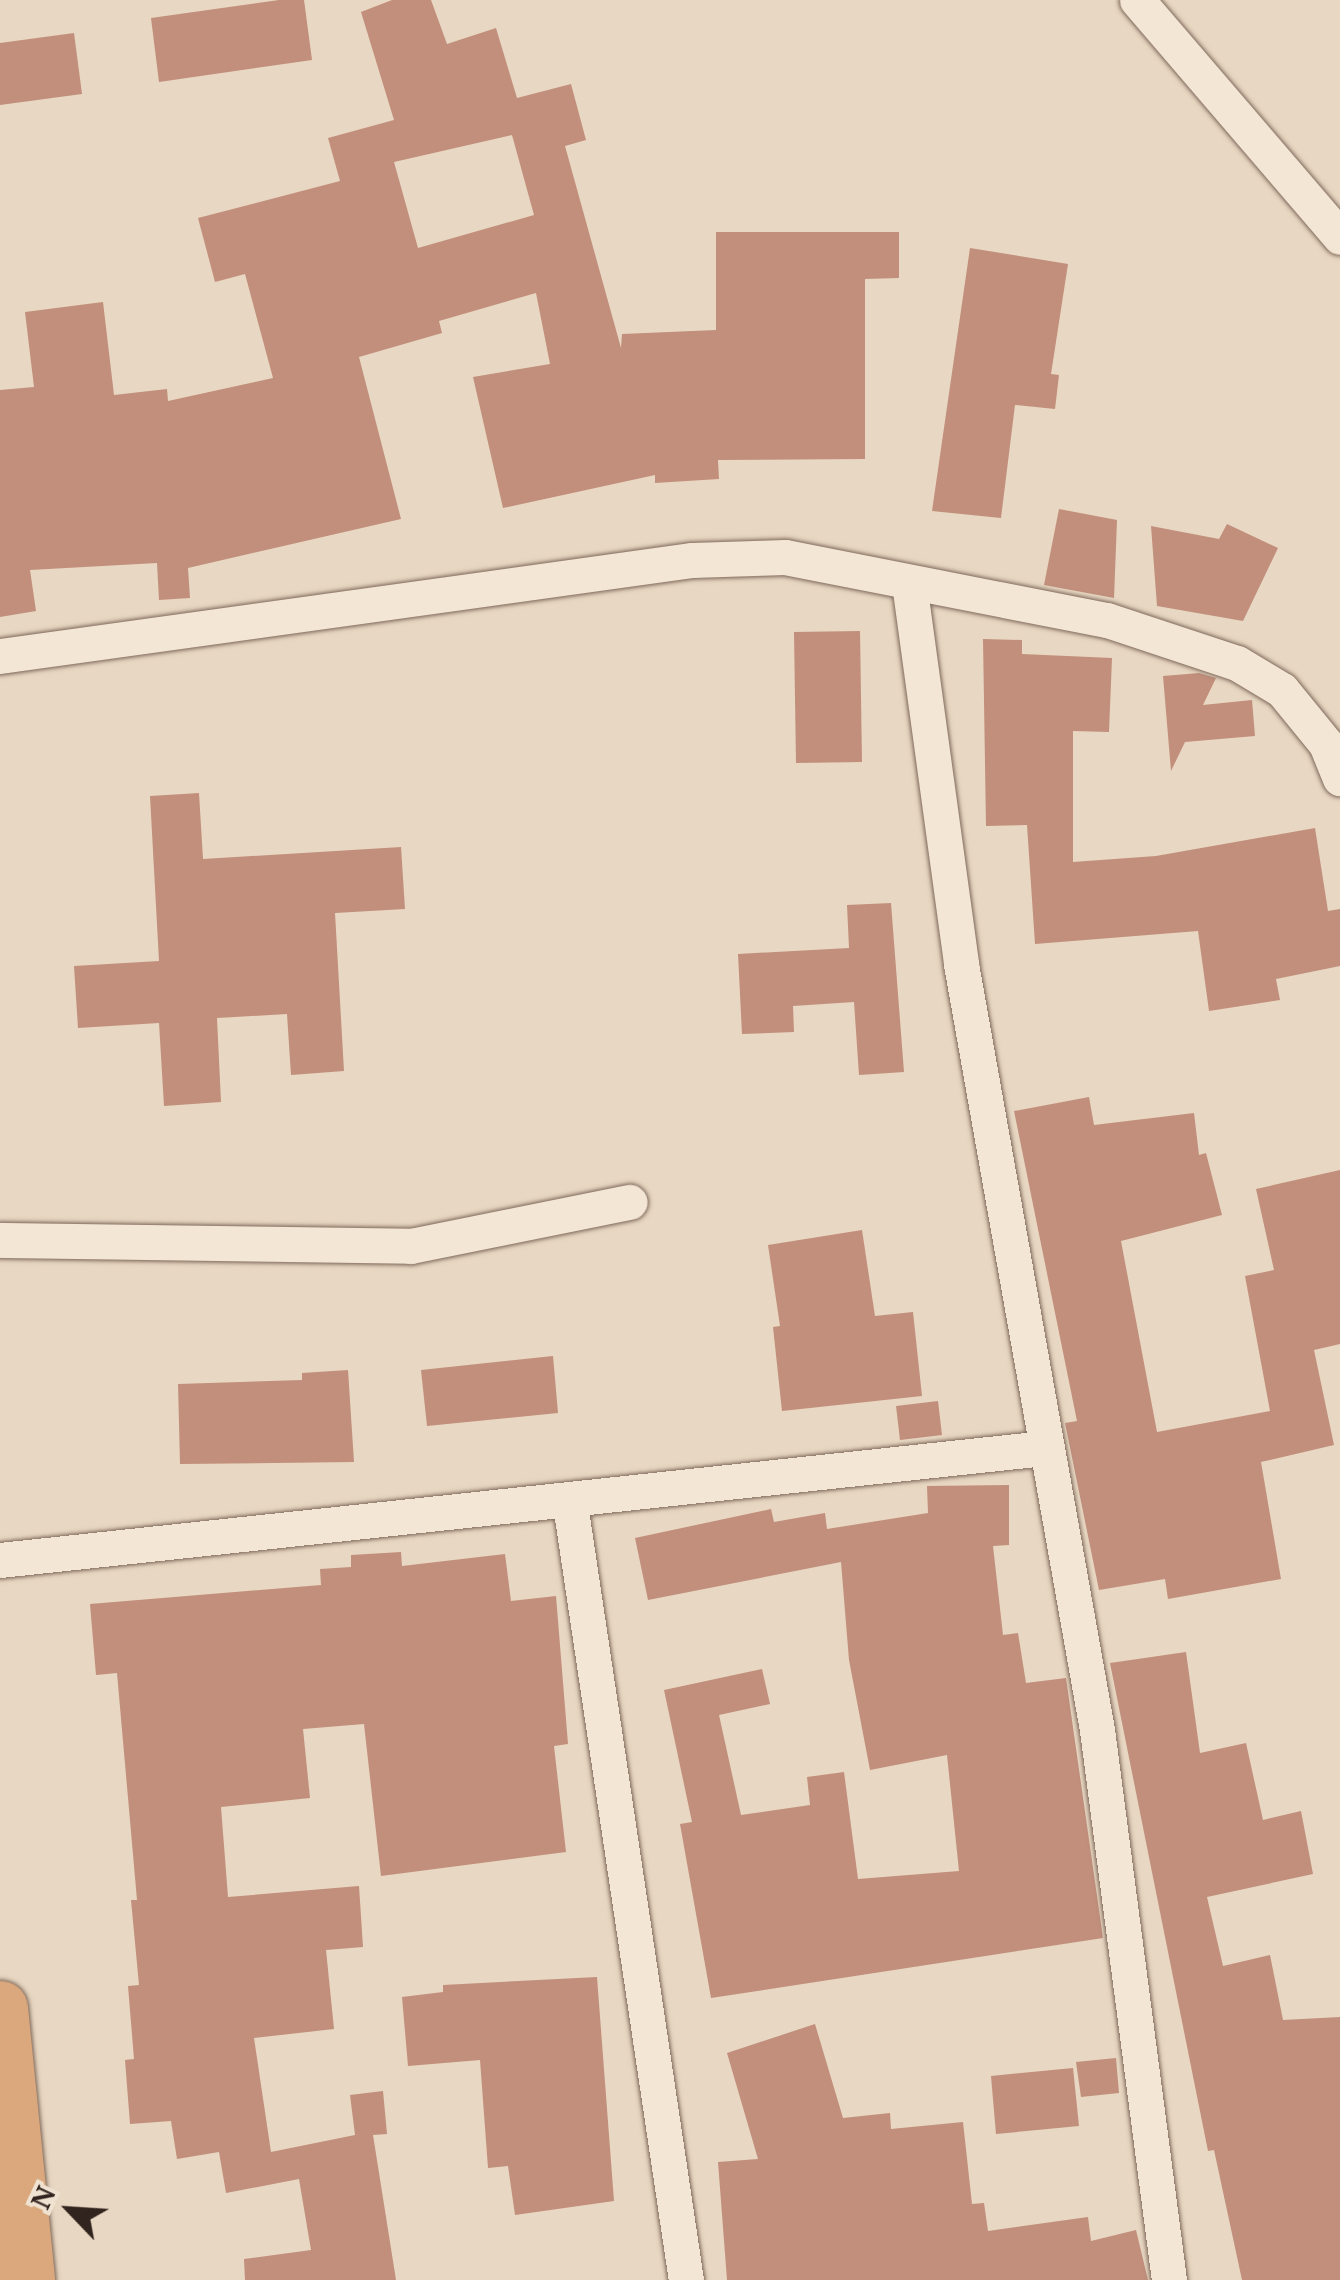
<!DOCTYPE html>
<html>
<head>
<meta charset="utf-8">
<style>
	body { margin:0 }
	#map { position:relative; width:1340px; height:2280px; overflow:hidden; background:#e8d7c2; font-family:"PT Serif",serif }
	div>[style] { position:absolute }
	.building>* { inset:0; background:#c18f7c }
	.roads { filter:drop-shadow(0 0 2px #7f695b) drop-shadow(0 0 2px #7f695b) }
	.minor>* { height:35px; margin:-17.5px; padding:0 17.5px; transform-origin:17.5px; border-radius:17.5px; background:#f4e6d4 }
	.trunk>* { height:55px; margin:-27.5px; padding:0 27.5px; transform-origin:27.5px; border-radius:27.5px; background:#daa87c }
	span { translate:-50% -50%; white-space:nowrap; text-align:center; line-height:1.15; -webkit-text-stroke:9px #f0e2d0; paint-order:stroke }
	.north { position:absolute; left:20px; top:2160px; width:100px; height:100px; -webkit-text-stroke:8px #f0e2d0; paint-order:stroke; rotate:295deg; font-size:28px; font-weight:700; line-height:40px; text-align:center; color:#31241e }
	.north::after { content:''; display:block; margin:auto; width:35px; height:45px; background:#31241e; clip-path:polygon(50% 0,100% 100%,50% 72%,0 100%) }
</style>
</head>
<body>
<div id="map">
	<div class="building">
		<i style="clip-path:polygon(279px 0,304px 0,312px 60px,159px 82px,151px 18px)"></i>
		<i style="clip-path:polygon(evenodd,392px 0,431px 0,447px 44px,496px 28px,517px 98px,571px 84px,586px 140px,565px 146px,621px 348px,622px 334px,716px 330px,716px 232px,899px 232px,899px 278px,865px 279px,865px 459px,718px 460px,719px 479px,655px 483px,655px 475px,503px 508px,473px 377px,550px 364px,536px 293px,439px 321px,442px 333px,359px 357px,401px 519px,188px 568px,190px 598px,159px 600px,157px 563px,30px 570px,36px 611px,0 617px,0 390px,34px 387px,25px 312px,103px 302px,114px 395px,167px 389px,168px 401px,273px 378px,245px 274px,215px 282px,198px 218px,340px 181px,328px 138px,394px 120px,361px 12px,392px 0,512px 135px,534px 215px,418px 248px,394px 162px,512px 135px)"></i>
		<i style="clip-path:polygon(74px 33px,82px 94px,0 105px,0 43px)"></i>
		<i style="clip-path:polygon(970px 248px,1068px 264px,1051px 374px,1059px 375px,1055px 409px,1015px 405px,1001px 518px,932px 511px)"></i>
		<i style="clip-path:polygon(1059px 509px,1117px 520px,1114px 598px,1044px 585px)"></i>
		<i style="clip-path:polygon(1227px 524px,1278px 548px,1243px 621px,1157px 606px,1151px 526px,1219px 539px)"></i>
		<i style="clip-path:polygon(860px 631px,862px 762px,796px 763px,794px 632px)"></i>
		<i style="clip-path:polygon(983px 639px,1022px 640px,1022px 654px,1112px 658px,1109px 732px,1073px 731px,1073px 862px,1156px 856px,1315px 828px,1328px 911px,1340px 909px,1340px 966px,1276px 979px,1280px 1000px,1209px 1011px,1198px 931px,1035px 944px,1027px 825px,986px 826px)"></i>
		<i style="clip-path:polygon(1199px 673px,1216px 678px,1203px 705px,1252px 700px,1255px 736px,1185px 742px,1171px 771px,1163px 676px)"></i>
		<i style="clip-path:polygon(199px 793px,203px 859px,401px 847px,405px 909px,335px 913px,344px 1071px,291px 1075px,287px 1014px,217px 1018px,221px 1102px,164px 1106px,159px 1023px,78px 1028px,74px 966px,159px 961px,150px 796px)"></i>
		<i style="clip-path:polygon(891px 903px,904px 1072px,859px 1075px,854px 1002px,793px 1006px,794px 1032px,742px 1034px,738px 954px,849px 948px,847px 905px)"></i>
		<i style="clip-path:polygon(1089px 1097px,1094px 1125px,1194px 1113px,1199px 1155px,1206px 1153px,1222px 1215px,1121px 1241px,1157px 1432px,1270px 1411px,1245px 1276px,1274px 1270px,1256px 1189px,1340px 1170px,1340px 1344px,1314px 1350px,1334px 1445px,1261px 1462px,1281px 1579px,1168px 1599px,1165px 1579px,1099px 1590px,1065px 1423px,1077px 1421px,1014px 1111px)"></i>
		<i style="clip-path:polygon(862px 1230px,875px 1316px,913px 1312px,922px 1396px,782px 1411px,773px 1327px,780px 1326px,768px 1245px)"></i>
		<i style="clip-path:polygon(553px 1356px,558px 1413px,427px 1426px,421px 1370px)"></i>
		<i style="clip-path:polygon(348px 1370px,354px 1462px,180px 1464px,178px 1384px,302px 1380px,302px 1373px)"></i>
		<i style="clip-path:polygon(938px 1401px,942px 1435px,900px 1440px,896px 1406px)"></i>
		<i style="clip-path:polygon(1009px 1485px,1009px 1545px,993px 1546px,1003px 1635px,1018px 1633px,1026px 1683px,1066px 1678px,1103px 1938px,711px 1998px,680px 1824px,692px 1822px,664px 1690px,762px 1669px,770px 1704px,719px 1715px,741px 1815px,810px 1805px,807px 1777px,844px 1772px,858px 1879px,959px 1871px,947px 1755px,870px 1770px,849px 1660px,841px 1562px,648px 1600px,635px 1538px,771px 1509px,774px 1522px,825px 1513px,827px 1529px,928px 1513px,927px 1486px)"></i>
		<i style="clip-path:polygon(401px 1552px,402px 1566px,505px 1554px,511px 1601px,556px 1596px,568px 1744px,554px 1746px,566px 1852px,381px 1876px,364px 1724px,303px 1729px,310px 1798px,221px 1807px,228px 1897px,359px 1886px,363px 1947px,326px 1950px,334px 2029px,254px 2038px,271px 2152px,355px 2135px,350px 2095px,383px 2091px,387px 2134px,373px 2135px,396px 2280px,245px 2280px,244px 2259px,311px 2250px,299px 2179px,226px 2193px,219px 2152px,177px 2159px,171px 2121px,130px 2124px,125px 2060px,134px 2059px,128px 1986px,139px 1985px,131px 1900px,137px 1900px,117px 1673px,96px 1675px,90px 1604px,321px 1585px,320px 1569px,351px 1567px,351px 1555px)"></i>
		<i style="clip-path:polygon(1186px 1652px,1200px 1753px,1246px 1743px,1263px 1820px,1301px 1811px,1313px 1874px,1207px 1897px,1223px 1966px,1270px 1955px,1283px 2020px,1340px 2017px,1340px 2280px,1242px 2280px,1214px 2150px,1208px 2151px,1110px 1663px)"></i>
		<i style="clip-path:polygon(597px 1977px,614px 2201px,515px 2215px,508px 2166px,488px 2168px,480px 2060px,408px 2066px,402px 1997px,443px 1992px,443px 1985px)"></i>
		<i style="clip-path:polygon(815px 2024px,843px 2118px,890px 2113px,891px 2129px,963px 2122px,972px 2204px,984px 2203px,988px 2231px,1088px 2217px,1091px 2241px,1136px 2230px,1148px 2280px,727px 2280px,718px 2162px,758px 2159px,727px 2053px)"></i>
		<i style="clip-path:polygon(1116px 2058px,1119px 2093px,1081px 2097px,1076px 2062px)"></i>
		<i style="clip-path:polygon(1073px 2068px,1079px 2126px,996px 2134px,991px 2076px)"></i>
	</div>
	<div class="roads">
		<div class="minor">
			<i style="left:1137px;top:0;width:312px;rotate:49.4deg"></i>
			<i style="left:909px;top:583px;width:385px;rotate:82.2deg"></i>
			<i style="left:961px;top:964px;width:778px;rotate:79.93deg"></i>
			<i style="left:1097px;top:1730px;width:555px;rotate:82.54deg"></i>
			<i style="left:0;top:656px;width:699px;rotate:-7.9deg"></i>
			<i style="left:692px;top:560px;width:93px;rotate:-1.8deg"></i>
			<i style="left:785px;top:557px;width:328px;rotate:11.1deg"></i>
			<i style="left:1107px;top:620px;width:137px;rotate:18.3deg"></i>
			<i style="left:1237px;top:663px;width:52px;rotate:31deg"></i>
			<i style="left:1282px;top:690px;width:70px;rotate:50.8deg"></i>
			<i style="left:1326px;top:744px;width:37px;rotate:68deg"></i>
			<i style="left:0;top:1240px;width:411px;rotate:0.8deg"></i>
			<i style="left:411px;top:1246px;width:223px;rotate:-11.4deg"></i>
			<i style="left:570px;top:1504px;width:785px;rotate:81.5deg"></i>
			<i style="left:0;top:1560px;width:1051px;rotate:-6.12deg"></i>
		</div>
		<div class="trunk">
			<i style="left:0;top:2008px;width:273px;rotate:84.3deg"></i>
		</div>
	</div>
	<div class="north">N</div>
</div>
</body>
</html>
